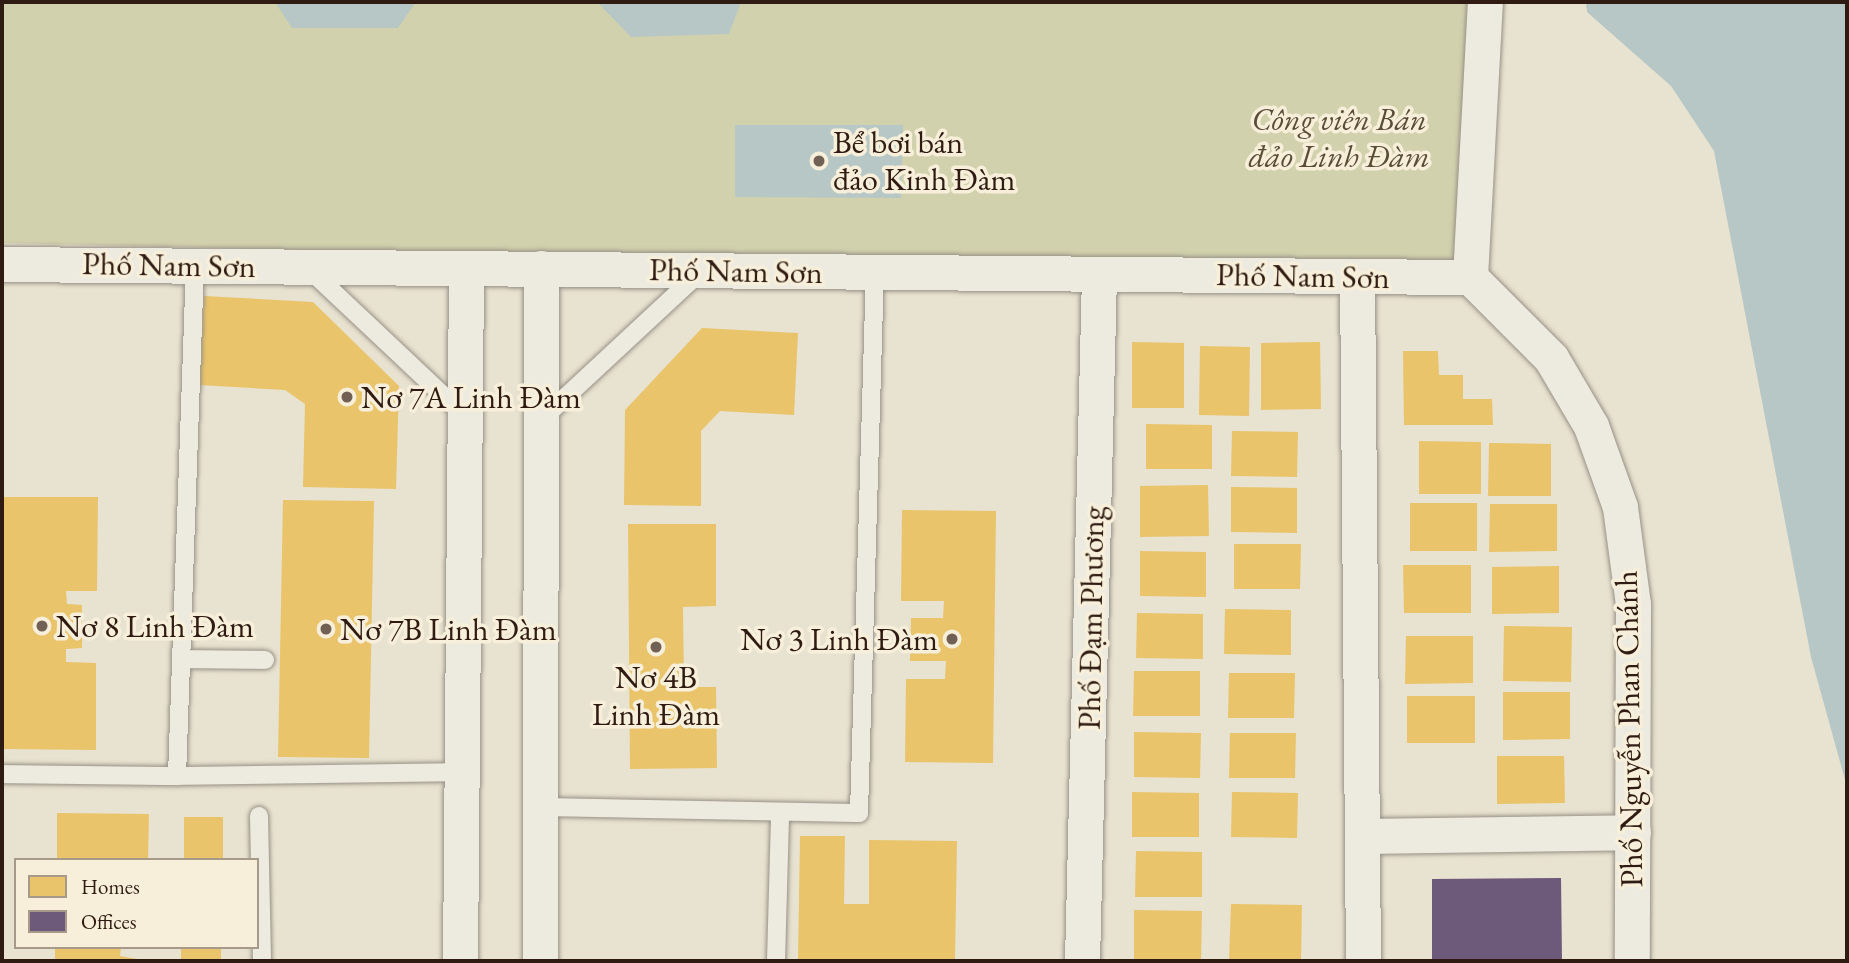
<!DOCTYPE html>
<html>
<head>
<meta charset="utf-8">
<style>
	body { margin:0 }
	#map { position:relative; width:1849px; height:963px; overflow:hidden; background:#e8e2d0; font-family:"EB Garamond",serif }
	div>[style] { position:absolute }
	.green>* { inset:0; background:#d2d1ad }
	.water>* { inset:0; background:#b6c7c6 }
	.homes>* { inset:0; background:#e9c46a }
	.offices>* { inset:0; background:#6d597a }
	.roads { filter:drop-shadow(0 0 2px #979186) drop-shadow(0 0 2px #979186) }
	.service>* { height:18px; margin:-9px; padding:0 9px; transform-origin:9px; border-radius:9px; background:#edeae0 }
	.minor>* { height:35px; margin:-17.5px; padding:0 17.5px; transform-origin:17.5px; border-radius:17.5px; background:#edeae0 }
	.dots>* { width:19px; height:19px; translate:-50% -50%; box-sizing:border-box; border:4px solid #f7efda; border-radius:50% }
	span { translate:-50% -50%; white-space:nowrap; text-align:center; line-height:1.15; -webkit-text-stroke:7px #f7efda; paint-order:stroke }
	.park-label { font-size:32px; color:#5a4d37; font-style:italic }
	.poi-label { font-size:32px; color:#2f1b11 }
	.left { translate:0 -50%; text-align:left }
	.right { translate:-100% -50%; text-align:right }
	.street-label { font-size:32px; color:#2f1b11 }
	.frame { position:absolute; inset:0; border:4px solid #2f1b11; pointer-events:none }
	.legend { position:absolute; left:14px; top:858px; width:245px; height:91px; box-sizing:border-box; background:#f7efda; border:2px solid #a79a8a; margin:0; padding:9px 12px; list-style:none; font-size:21px; color:#2f1b11 }
	.legend li { display:flex; align-items:center; gap:14px; height:35px }
	.legend b { width:35px; border:2px solid #a79a8a }
</style>
</head>
<body>
<div id="map">
	<div class="green">
		<i style="clip-path:polygon(2px 2px,1485px 2px,1470px 277px,2px 243px)"></i>
	</div>
	<div class="water">
		<i style="clip-path:polygon(275px 2px,416px 2px,398px 28px,292px 28px)"></i>
		<i style="clip-path:polygon(597px 2px,741px 2px,729px 34px,631px 37px)"></i>
		<i style="clip-path:polygon(1586px 2px,1847px 2px,1847px 787px,1811px 657px,1714px 151px,1671px 86px,1587px 12px)"></i>
		<i style="clip-path:polygon(735px 125px,903px 125px,901px 198px,735px 197px)"></i>
	</div>
	<div class="homes">
		<i style="clip-path:polygon(204px 296px,313px 302px,399px 386px,396px 489px,303px 487px,305px 404px,285px 390px,199px 385px)"></i>
		<i style="clip-path:polygon(702px 328px,798px 333px,794px 415px,720px 411px,701px 431px,701px 506px,624px 505px,625px 410px)"></i>
		<i style="clip-path:polygon(1132px 342px,1184px 343px,1184px 408px,1132px 408px)"></i>
		<i style="clip-path:polygon(1320px 342px,1321px 409px,1261px 410px,1261px 343px)"></i>
		<i style="clip-path:polygon(1200px 346px,1250px 347px,1249px 416px,1199px 415px)"></i>
		<i style="clip-path:polygon(1403px 351px,1438px 351px,1439px 375px,1463px 375px,1463px 399px,1492px 399px,1493px 425px,1404px 425px)"></i>
		<i style="clip-path:polygon(1146px 424px,1212px 425px,1212px 469px,1146px 469px)"></i>
		<i style="clip-path:polygon(1232px 431px,1298px 432px,1297px 477px,1231px 476px)"></i>
		<i style="clip-path:polygon(1419px 441px,1481px 442px,1481px 494px,1419px 494px)"></i>
		<i style="clip-path:polygon(1489px 443px,1551px 444px,1551px 496px,1488px 496px)"></i>
		<i style="clip-path:polygon(1208px 485px,1209px 536px,1140px 537px,1140px 486px)"></i>
		<i style="clip-path:polygon(1231px 487px,1297px 488px,1297px 533px,1231px 532px)"></i>
		<i style="clip-path:polygon(2px 497px,98px 497px,97px 591px,66px 591px,67px 604px,82px 605px,82px 648px,66px 649px,66px 662px,96px 663px,96px 750px,2px 749px)"></i>
		<i style="clip-path:polygon(283px 500px,374px 501px,369px 758px,278px 757px)"></i>
		<i style="clip-path:polygon(1410px 503px,1477px 503px,1477px 551px,1410px 551px)"></i>
		<i style="clip-path:polygon(1490px 504px,1557px 504px,1557px 551px,1489px 552px)"></i>
		<i style="clip-path:polygon(902px 510px,996px 511px,993px 763px,905px 762px,906px 679px,945px 679px,946px 661px,910px 661px,911px 618px,943px 618px,944px 601px,901px 601px)"></i>
		<i style="clip-path:polygon(628px 524px,716px 524px,716px 606px,683px 607px,684px 687px,716px 687px,717px 768px,630px 769px)"></i>
		<i style="clip-path:polygon(1234px 544px,1301px 544px,1300px 589px,1234px 589px)"></i>
		<i style="clip-path:polygon(1140px 551px,1206px 552px,1206px 597px,1140px 596px)"></i>
		<i style="clip-path:polygon(1403px 565px,1471px 565px,1471px 613px,1404px 613px)"></i>
		<i style="clip-path:polygon(1559px 566px,1559px 613px,1492px 614px,1492px 567px)"></i>
		<i style="clip-path:polygon(1225px 609px,1291px 610px,1291px 655px,1224px 654px)"></i>
		<i style="clip-path:polygon(1137px 613px,1203px 614px,1203px 659px,1136px 658px)"></i>
		<i style="clip-path:polygon(1504px 626px,1572px 627px,1571px 682px,1503px 681px)"></i>
		<i style="clip-path:polygon(1406px 636px,1473px 636px,1473px 683px,1405px 684px)"></i>
		<i style="clip-path:polygon(1134px 671px,1200px 671px,1200px 716px,1133px 716px)"></i>
		<i style="clip-path:polygon(1229px 673px,1295px 673px,1294px 718px,1228px 718px)"></i>
		<i style="clip-path:polygon(1503px 692px,1570px 692px,1570px 739px,1503px 740px)"></i>
		<i style="clip-path:polygon(1407px 696px,1475px 696px,1475px 743px,1407px 743px)"></i>
		<i style="clip-path:polygon(1134px 732px,1201px 733px,1200px 778px,1134px 777px)"></i>
		<i style="clip-path:polygon(1230px 733px,1296px 733px,1295px 778px,1229px 778px)"></i>
		<i style="clip-path:polygon(1497px 756px,1564px 756px,1565px 803px,1497px 804px)"></i>
		<i style="clip-path:polygon(1132px 792px,1199px 793px,1199px 837px,1132px 837px)"></i>
		<i style="clip-path:polygon(1232px 792px,1298px 793px,1297px 838px,1231px 837px)"></i>
		<i style="clip-path:polygon(57px 813px,149px 814px,148px 860px,57px 860px)"></i>
		<i style="clip-path:polygon(184px 817px,223px 817px,223px 860px,184px 860px)"></i>
		<i style="clip-path:polygon(800px 836px,845px 836px,844px 904px,869px 904px,869px 840px,957px 841px,955px 961px,798px 961px)"></i>
		<i style="clip-path:polygon(1136px 851px,1202px 852px,1202px 897px,1135px 897px)"></i>
		<i style="clip-path:polygon(1231px 904px,1302px 905px,1301px 961px,1229px 961px)"></i>
		<i style="clip-path:polygon(1134px 910px,1202px 911px,1201px 961px,1134px 961px)"></i>
		<i style="clip-path:polygon(55px 947px,121px 947px,120px 956px,149px 961px,55px 961px)"></i>
		<i style="clip-path:polygon(181px 947px,221px 947px,221px 961px,181px 961px)"></i>
	</div>
	<div class="offices">
		<i style="clip-path:polygon(1561px 878px,1562px 961px,1432px 961px,1432px 879px)"></i>
	</div>
	<div class="roads">
		<div class="service">
			<i style="left:309px;top:269px;width:213px;rotate:43.3deg"></i>
			<i style="left:543px;top:418px;width:213px;rotate:-42.9deg"></i>
			<i style="left:184px;top:659px;width:81px;rotate:0.7deg"></i>
			<i style="left:2px;top:774px;width:175px;rotate:0.7deg"></i>
			<i style="left:177px;top:776px;width:511px;rotate:-87.98deg"></i>
			<i style="left:177px;top:776px;width:284px;rotate:-0.8deg"></i>
			<i style="left:540px;top:807px;width:319px;rotate:1.1deg"></i>
			<i style="left:859px;top:813px;width:541px;rotate:-88.31deg"></i>
			<i style="left:259px;top:816px;width:145px;rotate:88.8deg"></i>
			<i style="left:776px;top:961px;width:147px;rotate:-88.4deg"></i>
		</div>
		<div class="minor">
			<i style="left:2px;top:264px;width:1468px;rotate:0.51deg"></i>
			<i style="left:1357px;top:276px;width:685px;rotate:89.5deg"></i>
			<i style="left:1470px;top:277px;width:115px;rotate:45deg"></i>
			<i style="left:1551px;top:358px;width:79px;rotate:59.5deg"></i>
			<i style="left:1591px;top:426px;width:86px;rotate:70.3deg"></i>
			<i style="left:1620px;top:507px;width:98px;rotate:82.4deg"></i>
			<i style="left:1633px;top:604px;width:357px;rotate:90.2deg"></i>
			<i style="left:1470px;top:277px;width:275px;rotate:-86.9deg"></i>
			<i style="left:1362px;top:836px;width:271px;rotate:-0.8deg"></i>
			<i style="left:460px;top:961px;width:693px;rotate:-89.5deg"></i>
			<i style="left:540px;top:961px;width:693px;rotate:-89.92deg"></i>
			<i style="left:1082px;top:961px;width:687px;rotate:-88.58deg"></i>
		</div>
	</div>
	<div class="dots">
		<i style="left:819px;top:161px;background:#706154"></i>
		<i style="left:347px;top:397px;background:#706154"></i>
		<i style="left:42px;top:626px;background:#706154"></i>
		<i style="left:326px;top:629px;background:#706154"></i>
		<i style="left:952px;top:639px;background:#706154"></i>
		<i style="left:656px;top:647px;background:#706154"></i>
	</div>
	<div class="park-label">
		<span style="left:1339px;top:138px">Công viên Bán<br>đảo Linh Đàm</span>
	</div>
	<div class="poi-label">
		<span class="left" style="left:833px;top:161px">Bể bơi bán<br>đảo Kinh Đàm</span>
		<span class="left" style="left:361px;top:397px">Nơ 7A Linh Đàm</span>
		<span class="left" style="left:56px;top:626px">Nơ 8 Linh Đàm</span>
		<span class="left" style="left:340px;top:629px">Nơ 7B Linh Đàm</span>
		<span class="right" style="left:938px;top:639px">Nơ 3 Linh Đàm</span>
		<span style="left:656px;top:696px">Nơ 4B<br>Linh Đàm</span>
	</div>
	<div class="street-label">
		<span style="left:169px;top:265px;rotate:1deg">Phố Nam Sơn</span>
		<span style="left:736px;top:271px;rotate:1deg">Phố Nam Sơn</span>
		<span style="left:1303px;top:276px;rotate:1deg">Phố Nam Sơn</span>
		<span style="left:1091px;top:618px;rotate:-89deg">Phố Đạm Phương</span>
		<span style="left:1629px;top:729px;rotate:-91deg">Phố Nguyễn Phan Chánh</span>
	</div>
	<div class="frame"></div>
	<ul class="legend">
	<li><b style="height:19px;background:#e9c46a"></b>Homes</li>
	<li><b style="height:19px;background:#6d597a"></b>Offices</li>
	</ul>
</div>
</body>
</html>
